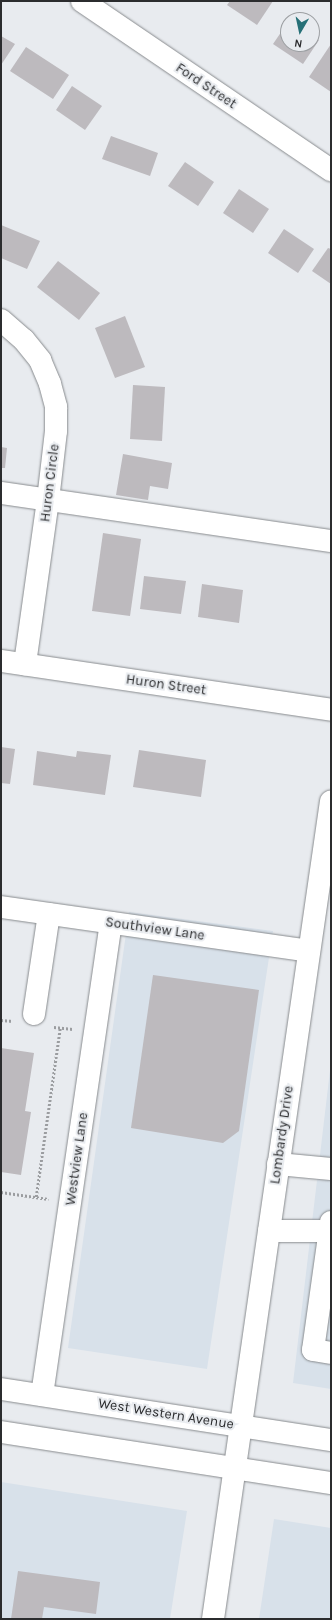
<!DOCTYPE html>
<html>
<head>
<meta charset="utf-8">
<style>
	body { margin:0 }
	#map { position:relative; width:332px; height:1620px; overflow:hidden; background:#e8ebef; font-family:Karla,sans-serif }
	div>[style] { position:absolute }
	.built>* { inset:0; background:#d8e1ea }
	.building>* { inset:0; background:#bdbabe }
	.path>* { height:2.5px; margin-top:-1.25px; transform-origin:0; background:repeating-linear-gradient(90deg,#9b9da0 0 2px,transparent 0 4px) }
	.roads { filter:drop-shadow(0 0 1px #888b8e) drop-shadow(0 0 1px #888b8e) }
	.minor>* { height:22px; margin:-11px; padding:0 11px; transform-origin:11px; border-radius:11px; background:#fff }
	.major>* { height:22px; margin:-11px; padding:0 11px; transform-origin:11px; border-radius:11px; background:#fff }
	span { translate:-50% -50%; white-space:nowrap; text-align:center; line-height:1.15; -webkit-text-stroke:4px #e8ebef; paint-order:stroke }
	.street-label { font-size:14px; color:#2b2c2e }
	.frame { position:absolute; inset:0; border:2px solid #2b2c2e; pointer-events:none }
	.north { position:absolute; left:280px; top:12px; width:40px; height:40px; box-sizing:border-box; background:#e8ebef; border:1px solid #9c9fa2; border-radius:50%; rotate:189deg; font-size:11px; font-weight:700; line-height:16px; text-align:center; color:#2b2c2e }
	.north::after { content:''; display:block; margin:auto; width:14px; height:18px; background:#267077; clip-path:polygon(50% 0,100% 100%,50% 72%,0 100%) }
</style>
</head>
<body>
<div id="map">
	<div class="built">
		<i style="clip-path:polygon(129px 912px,273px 931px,207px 1369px,68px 1348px)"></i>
		<i style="clip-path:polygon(331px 1062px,331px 1389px,293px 1383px)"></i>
		<i style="clip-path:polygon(1px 1482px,187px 1511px,170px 1619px,1px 1619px)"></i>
		<i style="clip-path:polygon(274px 1519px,331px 1528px,331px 1619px,259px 1619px)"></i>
	</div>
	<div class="building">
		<i style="clip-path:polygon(230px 1px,273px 1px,257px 25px,227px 5px)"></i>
		<i style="clip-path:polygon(288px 22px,288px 44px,312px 44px,312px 36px,319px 40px,303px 64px,273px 44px)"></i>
		<i style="clip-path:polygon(1px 36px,15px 44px,1px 65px)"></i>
		<i style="clip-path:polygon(331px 44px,331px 92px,309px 77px)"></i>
		<i style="clip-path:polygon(26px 47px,69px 75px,53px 99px,10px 71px)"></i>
		<i style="clip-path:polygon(72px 86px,102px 106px,85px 130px,56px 110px)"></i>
		<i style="clip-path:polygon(111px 136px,158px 153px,150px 176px,102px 159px)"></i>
		<i style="clip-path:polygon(185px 162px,214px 182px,198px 206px,168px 186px)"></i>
		<i style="clip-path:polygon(239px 189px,269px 209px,253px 233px,223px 213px)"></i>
		<i style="clip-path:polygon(1px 225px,40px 241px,27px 269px,1px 258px)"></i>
		<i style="clip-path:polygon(284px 229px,314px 249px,298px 273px,268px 253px)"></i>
		<i style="clip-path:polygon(328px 248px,331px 249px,331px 284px,312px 271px)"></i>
		<i style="clip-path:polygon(58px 261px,100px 293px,79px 320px,37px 287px)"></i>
		<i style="clip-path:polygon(125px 316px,145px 367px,115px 378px,95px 328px)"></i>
		<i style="clip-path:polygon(133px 385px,165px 387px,162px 441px,130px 439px)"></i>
		<i style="clip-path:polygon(1px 447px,7px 448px,5px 468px,1px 468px)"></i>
		<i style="clip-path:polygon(123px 454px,172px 463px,168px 489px,150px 486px,148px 500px,116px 495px)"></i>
		<i style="clip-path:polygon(103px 533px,141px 539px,130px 616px,92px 611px)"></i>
		<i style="clip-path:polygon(144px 576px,186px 581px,181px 614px,140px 609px)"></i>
		<i style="clip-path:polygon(202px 584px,243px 590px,239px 623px,198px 617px)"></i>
		<i style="clip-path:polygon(1px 747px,15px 749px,10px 784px,1px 783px)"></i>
		<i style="clip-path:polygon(139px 750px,206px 760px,201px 797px,133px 787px)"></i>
		<i style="clip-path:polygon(37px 751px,76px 757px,77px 751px,111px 755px,105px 795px,33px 785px)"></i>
		<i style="clip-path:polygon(153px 975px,259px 990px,239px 1131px,223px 1143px,131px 1128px)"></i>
		<i style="clip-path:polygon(1px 1048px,34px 1053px,25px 1111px,31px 1112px,21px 1175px,1px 1172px)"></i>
		<i style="clip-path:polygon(18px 1571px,100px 1582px,96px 1614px,44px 1607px,42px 1619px,11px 1619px)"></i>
	</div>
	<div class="path">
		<i style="left:1px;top:1020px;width:12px;rotate:5deg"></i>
		<i style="left:54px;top:1027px;width:19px;rotate:6deg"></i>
		<i style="left:1px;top:1192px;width:48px;rotate:8.5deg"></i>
		<i style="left:36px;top:1197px;width:171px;rotate:-81.9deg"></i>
	</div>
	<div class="roads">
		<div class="minor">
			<i style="left:82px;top:1px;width:301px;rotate:34.2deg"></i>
			<i style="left:1px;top:320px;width:30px;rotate:41deg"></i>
			<i style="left:24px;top:340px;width:26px;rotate:51deg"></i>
			<i style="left:40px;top:360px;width:26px;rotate:67deg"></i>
			<i style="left:50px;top:384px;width:24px;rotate:75deg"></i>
			<i style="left:56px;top:407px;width:24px;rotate:90deg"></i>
			<i style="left:56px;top:431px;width:69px;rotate:96.6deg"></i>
			<i style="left:48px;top:500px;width:166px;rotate:98deg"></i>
			<i style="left:1px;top:493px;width:333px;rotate:8.3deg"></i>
			<i style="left:1px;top:661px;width:334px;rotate:8.4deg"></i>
			<i style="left:1px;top:907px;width:311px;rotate:8.1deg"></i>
			<i style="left:34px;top:1014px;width:101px;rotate:-81.5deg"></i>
			<i style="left:278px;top:1164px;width:53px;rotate:5.4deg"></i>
			<i style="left:331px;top:1222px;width:129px;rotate:98deg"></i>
			<i style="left:313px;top:1350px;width:18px;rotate:9deg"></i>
			<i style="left:269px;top:1231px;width:62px"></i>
			<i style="left:42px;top:1395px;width:477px;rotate:-81.7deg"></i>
			<i style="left:213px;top:1619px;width:826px;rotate:-81.79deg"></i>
		</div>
		<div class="major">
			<i style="left:1px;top:1389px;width:334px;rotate:8.8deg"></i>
			<i style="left:1px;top:1432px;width:334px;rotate:8.8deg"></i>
		</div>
	</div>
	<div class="street-label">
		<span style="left:206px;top:86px;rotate:34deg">Ford Street</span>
		<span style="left:50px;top:483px;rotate:-83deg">Huron Circle</span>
		<span style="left:166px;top:685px;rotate:8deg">Huron Street</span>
		<span style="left:155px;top:929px;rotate:8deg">Southview Lane</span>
		<span style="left:282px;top:1135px;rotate:-82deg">Lombardy Drive</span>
		<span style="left:77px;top:1159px;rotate:-82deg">Westview Lane</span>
		<span style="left:166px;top:1414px;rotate:9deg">West Western Avenue</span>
	</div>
	<div class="frame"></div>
	<div class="north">N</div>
</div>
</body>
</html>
